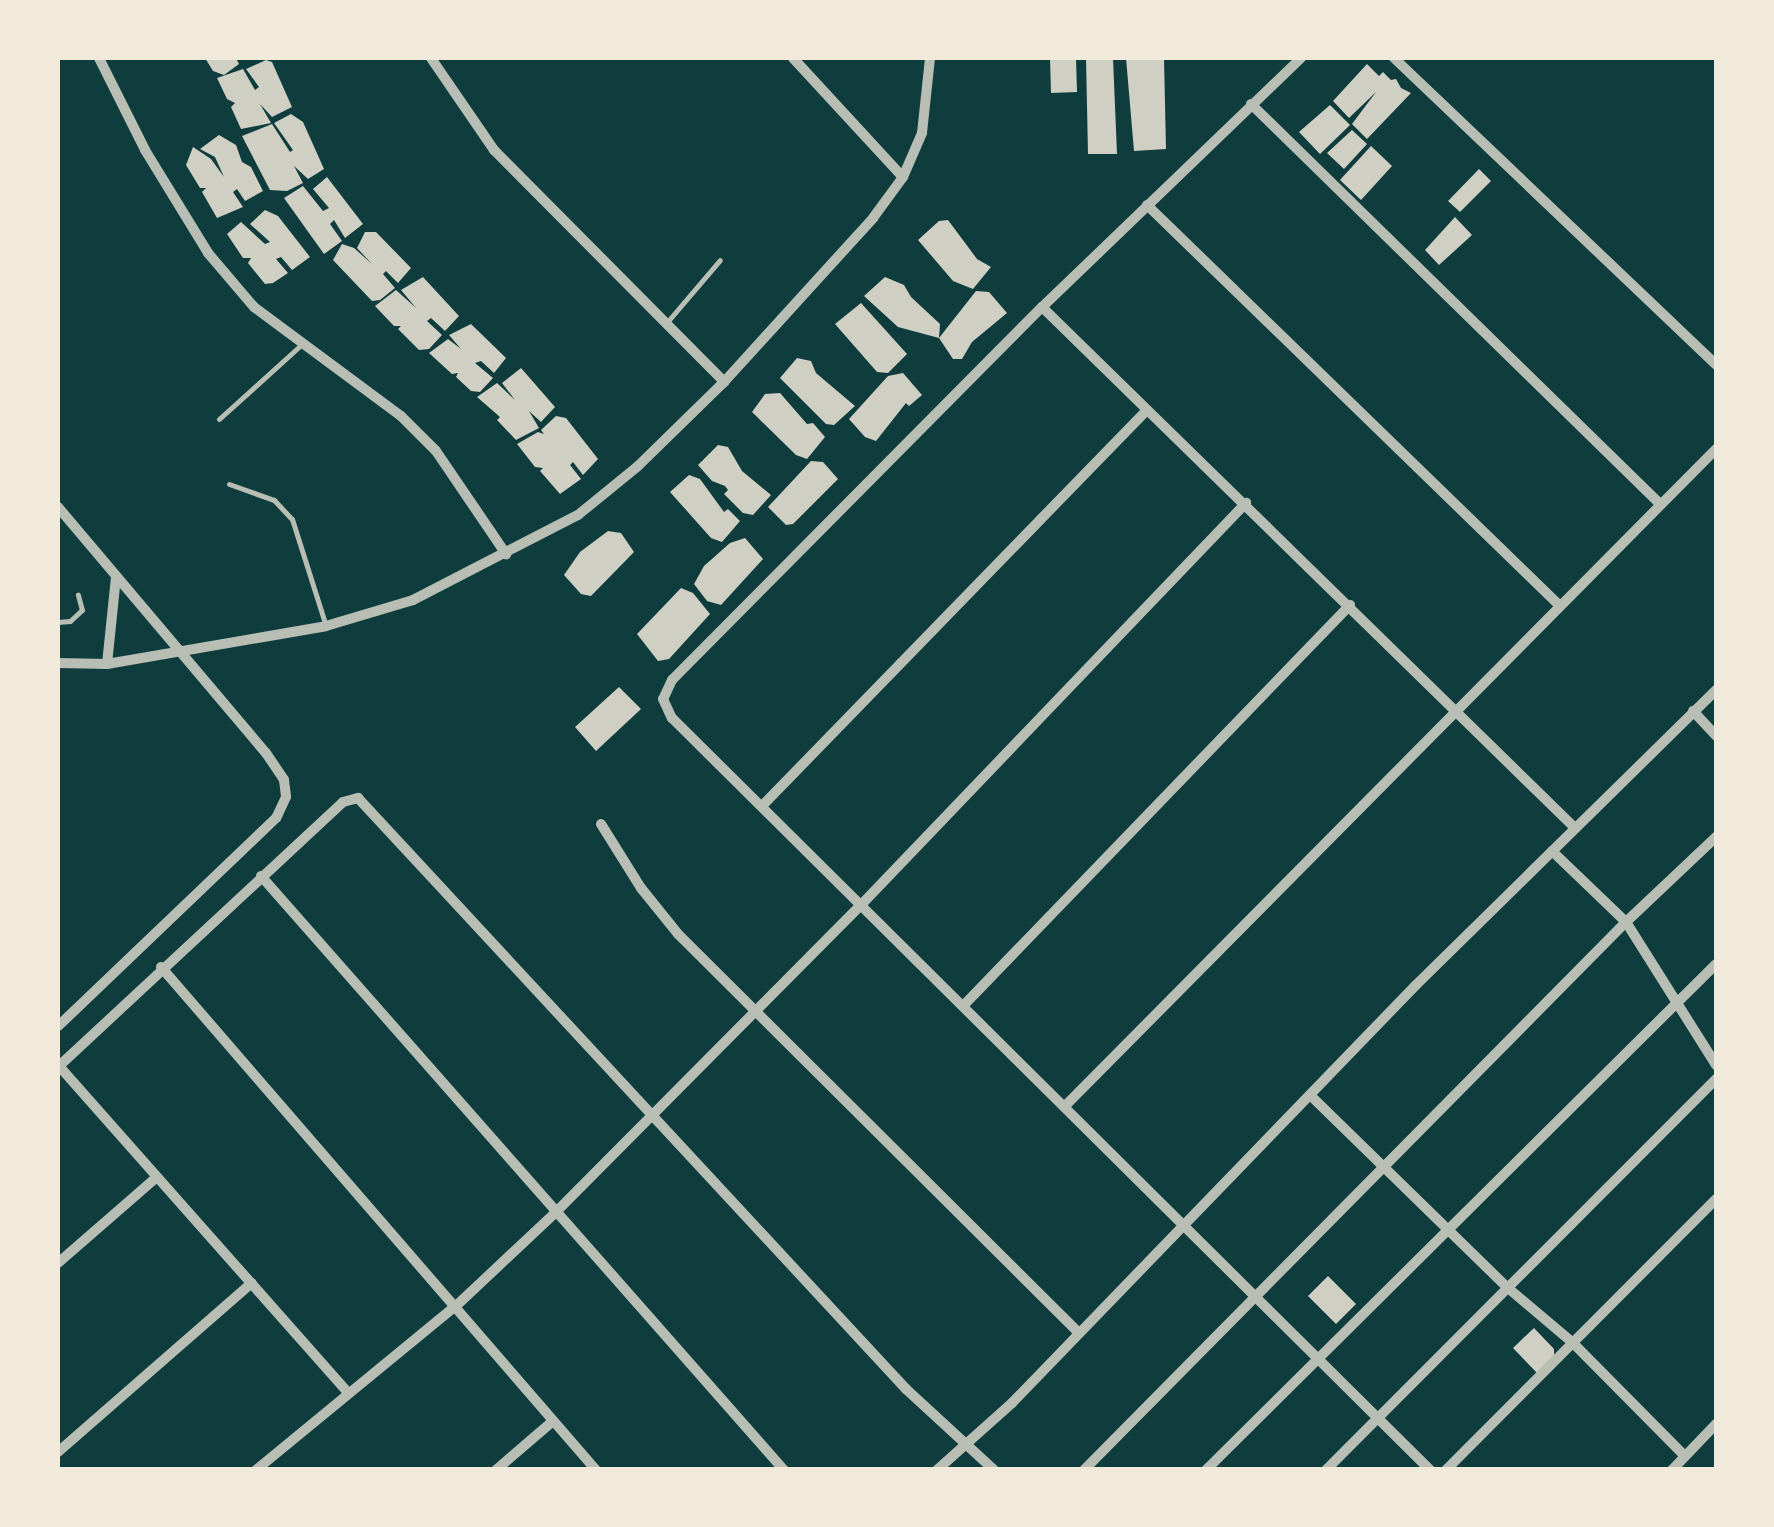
<!DOCTYPE html>
<html>
<head>
<meta charset="utf-8">
<style>
	body { margin:0 }
	#map { position:relative; width:1774px; height:1527px; overflow:hidden; background:#0f3d3e; font-family:"Roboto Condensed",sans-serif }
	div>[style] { position:absolute }
	.building>* { inset:0; background:#cfcfc3 }
	.service>* { height:5px; margin:-2.5px; padding:0 2.5px; transform-origin:2.5px; border-radius:2.5px; background:#b8beb3 }
	.minor>* { height:10px; margin:-5px; padding:0 5px; transform-origin:5px; border-radius:5px; background:#b8beb3 }
	span { translate:-50% -50%; white-space:nowrap; text-align:center; line-height:1.15; -webkit-text-stroke:9px #f1e9da; paint-order:stroke }
	.frame { position:absolute; inset:0; border:60px solid #f1e9da; pointer-events:none }
</style>
</head>
<body>
<div id="map">
	<div class="building">
		<i style="clip-path:polygon(205px 58px,250px 58px,237px 60px,239px 64px,224px 75px,213px 71px)"></i>
		<i style="clip-path:polygon(1050px 58px,1076px 58px,1077px 92px,1051px 93px)"></i>
		<i style="clip-path:polygon(1086px 58px,1113px 58px,1117px 154px,1088px 154px)"></i>
		<i style="clip-path:polygon(1126px 58px,1164px 58px,1166px 149px,1134px 151px)"></i>
		<i style="clip-path:polygon(266px 60px,272px 62px,292px 107px,272px 117px,260px 104px,271px 123px,241px 129px,231px 107px,235px 103px,227px 99px,217px 78px,243px 69px,255px 90px,259px 87px,246px 69px)"></i>
		<i style="clip-path:polygon(1367px 64px,1379px 76px,1383px 72px,1391px 80px,1396px 79px,1401px 88px,1411px 93px,1367px 139px,1352px 124px,1376px 92px,1349px 118px,1333px 101px)"></i>
		<i style="clip-path:polygon(1330px 105px,1350px 125px,1320px 154px,1299px 132px)"></i>
		<i style="clip-path:polygon(291px 114px,303px 122px,324px 169px,308px 179px,294px 166px,303px 183px,287px 191px,270px 190px,242px 136px,272px 124px,290px 152px,293px 150px,274px 123px)"></i>
		<i style="clip-path:polygon(1352px 130px,1367px 144px,1344px 169px,1327px 153px)"></i>
		<i style="clip-path:polygon(219px 135px,236px 145px,242px 162px,251px 167px,263px 191px,245px 201px,237px 189px,233px 192px,243px 207px,217px 218px,202px 192px,206px 188px,200px 188px,186px 165px,193px 147px,211px 159px,224px 177px,215px 157px,200px 149px)"></i>
		<i style="clip-path:polygon(1371px 146px,1392px 166px,1361px 200px,1340px 180px)"></i>
		<i style="clip-path:polygon(1479px 169px,1491px 181px,1460px 212px,1448px 201px)"></i>
		<i style="clip-path:polygon(327px 177px,363px 224px,345px 238px,334px 220px,330px 224px,342px 241px,324px 254px,284px 198px,303px 186px,323px 211px,329px 208px,313px 189px)"></i>
		<i style="clip-path:polygon(265px 210px,278px 216px,310px 257px,292px 270px,281px 257px,276px 259px,288px 273px,273px 283px,265px 284px,248px 263px,251px 258px,243px 258px,227px 234px,241px 222px,265px 244px,270px 242px,250px 224px)"></i>
		<i style="clip-path:polygon(1455px 217px,1472px 235px,1439px 265px,1425px 250px)"></i>
		<i style="clip-path:polygon(948px 220px,977px 259px,991px 267px,973px 289px,953px 281px,918px 240px,939px 221px)"></i>
		<i style="clip-path:polygon(365px 232px,376px 232px,411px 268px,398px 283px,386px 271px,383px 274px,395px 288px,380px 300px,372px 301px,333px 260px,342px 244px,354px 248px,372px 264px,357px 248px)"></i>
		<i style="clip-path:polygon(423px 277px,459px 316px,445px 331px,431px 318px,427px 321px,442px 335px,429px 349px,419px 350px,398px 329px,401px 326px,394px 326px,375px 306px,396px 290px,416px 308px,401px 290px)"></i>
		<i style="clip-path:polygon(885px 277px,904px 285px,911px 297px,940px 324px,939px 338px,898px 327px,864px 296px)"></i>
		<i style="clip-path:polygon(976px 291px,989px 292px,1007px 313px,972px 342px,962px 359px,953px 359px,939px 338px)"></i>
		<i style="clip-path:polygon(861px 303px,907px 354px,888px 373px,877px 372px,835px 324px)"></i>
		<i style="clip-path:polygon(471px 324px,506px 358px,494px 373px,481px 361px,475px 363px,493px 378px,480px 392px,471px 391px,456px 377px,458px 373px,452px 374px,429px 353px,448px 339px,461px 349px,449px 335px)"></i>
		<i style="clip-path:polygon(797px 358px,811px 361px,816px 373px,855px 406px,834px 425px,826px 424px,780px 378px)"></i>
		<i style="clip-path:polygon(521px 368px,555px 407px,541px 422px,529px 411px,539px 428px,516px 440px,497px 420px,500px 417px,477px 397px,497px 383px,515px 400px,502px 383px)"></i>
		<i style="clip-path:polygon(903px 373px,922px 395px,909px 406px,906px 403px,876px 441px,865px 437px,849px 419px,888px 376px)"></i>
		<i style="clip-path:polygon(780px 393px,807px 424px,813px 423px,825px 437px,807px 459px,796px 455px,752px 412px,765px 394px)"></i>
		<i style="clip-path:polygon(556px 416px,566px 418px,598px 459px,583px 475px,573px 462px,570px 465px,581px 479px,560px 494px,540px 471px,543px 468px,535px 467px,517px 444px,538px 432px,544px 434px,541px 430px)"></i>
		<i style="clip-path:polygon(718px 445px,728px 447px,742px 471px,771px 495px,753px 515px,743px 513px,724px 494px,728px 490px,725px 486px,712px 481px,698px 465px)"></i>
		<i style="clip-path:polygon(811px 461px,823px 462px,838px 479px,793px 524px,786px 525px,768px 507px)"></i>
		<i style="clip-path:polygon(689px 475px,700px 479px,724px 512px,728px 509px,740px 521px,722px 542px,711px 538px,670px 492px)"></i>
		<i style="clip-path:polygon(608px 531px,621px 533px,634px 552px,591px 596px,581px 594px,564px 575px,580px 552px)"></i>
		<i style="clip-path:polygon(745px 538px,763px 559px,721px 605px,707px 601px,694px 584px,704px 566px,730px 543px)"></i>
		<i style="clip-path:polygon(681px 588px,693px 593px,710px 614px,669px 659px,658px 661px,637px 634px)"></i>
		<i style="clip-path:polygon(619px 687px,641px 709px,596px 751px,575px 727px)"></i>
		<i style="clip-path:polygon(1328px 1276px,1356px 1304px,1336px 1324px,1308px 1296px)"></i>
		<i style="clip-path:polygon(1534px 1328px,1554px 1349px,1554px 1357px,1537px 1373px,1513px 1348px)"></i>
	</div>
	<div class="service">
		<i style="left:668px;top:321px;width:80px;rotate:-49.6deg"></i>
		<i style="left:219px;top:419px;width:110px;rotate:-42.1deg"></i>
		<i style="left:229px;top:484px;width:48px;rotate:19.6deg"></i>
		<i style="left:274px;top:500px;width:26px;rotate:47deg"></i>
		<i style="left:292px;top:519px;width:112px;rotate:72.4deg"></i>
		<i style="left:58px;top:622px;width:12px;rotate:-5deg"></i>
		<i style="left:70px;top:621px;width:16px;rotate:-43deg"></i>
		<i style="left:82px;top:610px;width:16px;rotate:-105deg"></i>
	</div>
	<div class="minor">
		<i style="left:99px;top:58px;width:103px;rotate:63.4deg"></i>
		<i style="left:145px;top:150px;width:121px;rotate:58.5deg"></i>
		<i style="left:208px;top:253px;width:71px;rotate:49.6deg"></i>
		<i style="left:254px;top:307px;width:183px;rotate:36.6deg"></i>
		<i style="left:401px;top:416px;width:49px;rotate:45deg"></i>
		<i style="left:436px;top:451px;width:125px;rotate:55.8deg"></i>
		<i style="left:431px;top:58px;width:112px;rotate:55.6deg"></i>
		<i style="left:494px;top:150px;width:327px;rotate:45.2deg"></i>
		<i style="left:793px;top:58px;width:162px;rotate:47.3deg"></i>
		<i style="left:1301px;top:58px;width:359px;rotate:136.1deg"></i>
		<i style="left:1042px;top:307px;width:525px;rotate:134.77deg"></i>
		<i style="left:672px;top:680px;width:21px;rotate:115deg"></i>
		<i style="left:663px;top:699px;width:21px;rotate:65deg"></i>
		<i style="left:672px;top:718px;width:1068px;rotate:44.77deg"></i>
		<i style="left:1394px;top:58px;width:445px;rotate:43.6deg"></i>
		<i style="left:1251px;top:104px;width:572px;rotate:44.36deg"></i>
		<i style="left:1147px;top:205px;width:574px;rotate:44.15deg"></i>
		<i style="left:1042px;top:307px;width:745px;rotate:44.35deg"></i>
		<i style="left:58px;top:507px;width:322px;rotate:49.8deg"></i>
		<i style="left:266px;top:753px;width:32px;rotate:56deg"></i>
		<i style="left:284px;top:780px;width:17px;rotate:83deg"></i>
		<i style="left:286px;top:797px;width:23px;rotate:115deg"></i>
		<i style="left:276px;top:818px;width:301px;rotate:136.3deg"></i>
		<i style="left:58px;top:663px;width:49px;rotate:1.2deg"></i>
		<i style="left:107px;top:664px;width:222px;rotate:-9.8deg"></i>
		<i style="left:326px;top:626px;width:91px;rotate:-16.6deg"></i>
		<i style="left:413px;top:600px;width:186px;rotate:-27.3deg"></i>
		<i style="left:578px;top:515px;width:77px;rotate:-39.2deg"></i>
		<i style="left:638px;top:466px;width:120px;rotate:-44.3deg"></i>
		<i style="left:724px;top:382px;width:222px;rotate:-47.7deg"></i>
		<i style="left:873px;top:218px;width:51px;rotate:-53.8deg"></i>
		<i style="left:903px;top:177px;width:48px;rotate:-66.6deg"></i>
		<i style="left:922px;top:133px;width:75px;rotate:-83.9deg"></i>
		<i style="left:107px;top:664px;width:87px;rotate:-84.1deg"></i>
		<i style="left:1693px;top:711px;width:34px;rotate:47deg"></i>
		<i style="left:762px;top:806px;width:552px;rotate:-45.81deg"></i>
		<i style="left:601px;top:824px;width:75px;rotate:58deg"></i>
		<i style="left:641px;top:888px;width:59px;rotate:51.2deg"></i>
		<i style="left:678px;top:934px;width:563px;rotate:44.86deg"></i>
		<i style="left:1552px;top:851px;width:103px;rotate:43.8deg"></i>
		<i style="left:1626px;top:922px;width:169px;rotate:57.8deg"></i>
		<i style="left:261px;top:876px;width:791px;rotate:48.64deg"></i>
		<i style="left:161px;top:967px;width:665px;rotate:49.15deg"></i>
		<i style="left:964px;top:1005px;width:556px;rotate:-46.02deg"></i>
		<i style="left:59px;top:1066px;width:435px;rotate:48.5deg"></i>
		<i style="left:58px;top:1067px;width:389px;rotate:-42.9deg"></i>
		<i style="left:343px;top:802px;width:16px;rotate:-15deg"></i>
		<i style="left:358px;top:798px;width:806px;rotate:47.16deg"></i>
		<i style="left:906px;top:1389px;width:120px;rotate:42.6deg"></i>
		<i style="left:1310px;top:1095px;width:277px;rotate:44.3deg"></i>
		<i style="left:1508px;top:1288px;width:85px;rotate:40.2deg"></i>
		<i style="left:1573px;top:1343px;width:159px;rotate:45.3deg"></i>
		<i style="left:1065px;top:1106px;width:925px;rotate:-45.26deg"></i>
		<i style="left:58px;top:1263px;width:131px;rotate:-41deg"></i>
		<i style="left:58px;top:1452px;width:257px;rotate:-41.1deg"></i>
		<i style="left:256px;top:1470px;width:260px;rotate:-39.4deg"></i>
		<i style="left:457px;top:1305px;width:139px;rotate:-43.2deg"></i>
		<i style="left:558px;top:1210px;width:430px;rotate:-45.2deg"></i>
		<i style="left:861px;top:905px;width:557px;rotate:-46.24deg"></i>
		<i style="left:496px;top:1470px;width:75px;rotate:-40.7deg"></i>
		<i style="left:937px;top:1470px;width:101px;rotate:-41.8deg"></i>
		<i style="left:1012px;top:1403px;width:581px;rotate:-45.98deg"></i>
		<i style="left:1416px;top:985px;width:421px;rotate:-44.5deg"></i>
		<i style="left:1084px;top:1470px;width:771px;rotate:-45.32deg"></i>
		<i style="left:1626px;top:922px;width:124px;rotate:-43.4deg"></i>
		<i style="left:1206px;top:1470px;width:718px;rotate:-44.77deg"></i>
		<i style="left:1326px;top:1470px;width:552px;rotate:-45.07deg"></i>
		<i style="left:1446px;top:1470px;width:383px;rotate:-45.1deg"></i>
		<i style="left:1672px;top:1470px;width:64px;rotate:-46.3deg"></i>
	</div>
	<div class="frame"></div>
</div>
</body>
</html>
